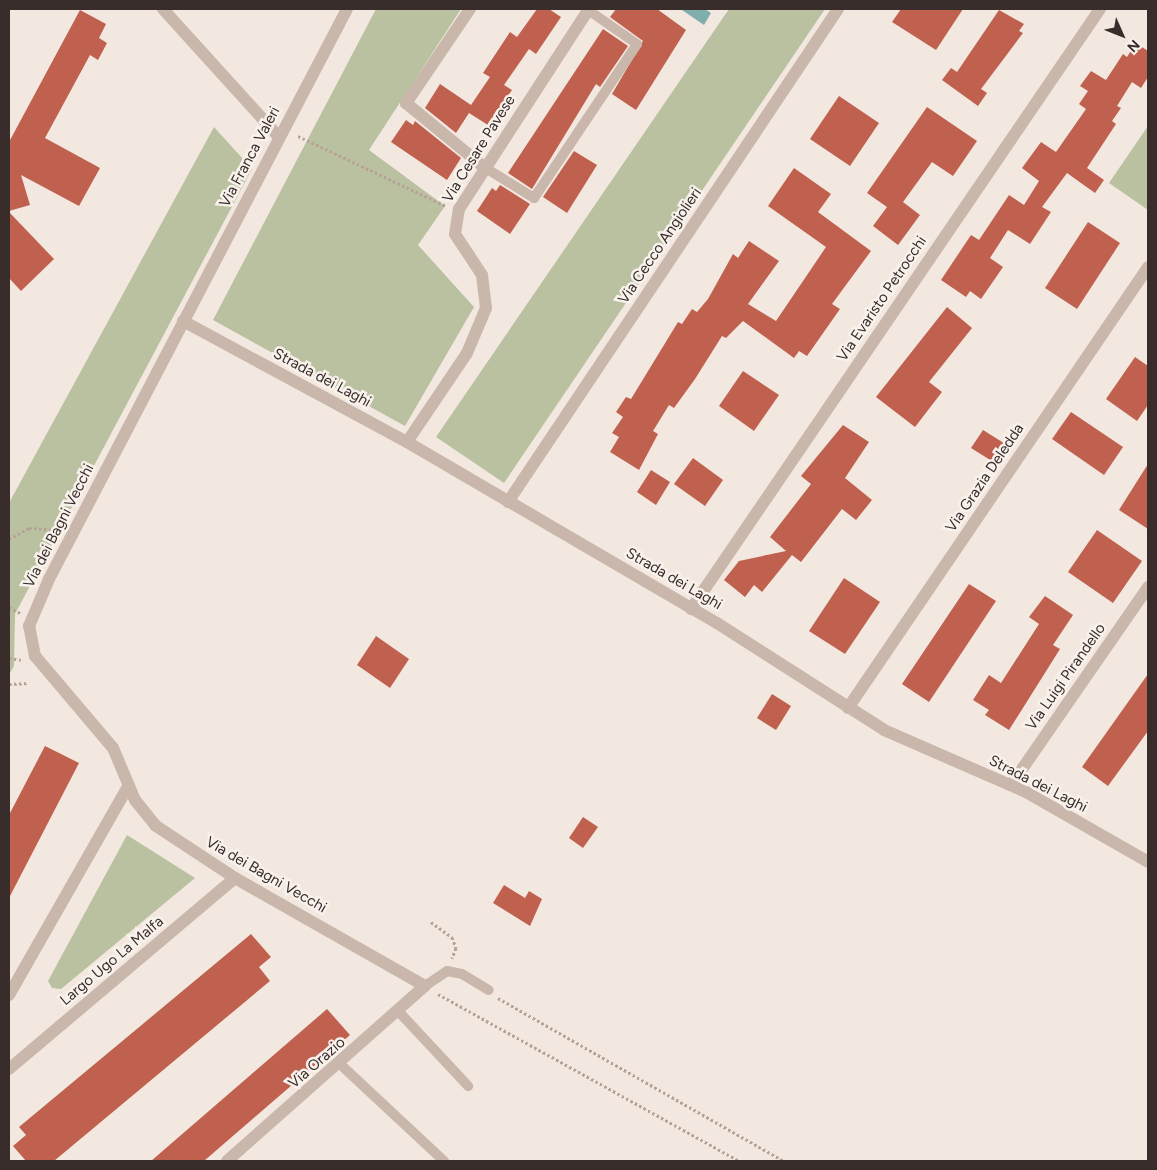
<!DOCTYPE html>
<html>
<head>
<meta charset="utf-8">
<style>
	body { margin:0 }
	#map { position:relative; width:1157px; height:1170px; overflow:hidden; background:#f2e8df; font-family:Figtree,sans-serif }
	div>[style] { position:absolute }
	.green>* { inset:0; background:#b9c1a0 }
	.water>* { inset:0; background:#80aeac }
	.building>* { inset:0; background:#c0604f }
	.path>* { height:3px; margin-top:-1.5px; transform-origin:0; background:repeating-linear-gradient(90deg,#b6a196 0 2.5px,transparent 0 5px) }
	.lane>* { height:10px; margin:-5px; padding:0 5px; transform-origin:5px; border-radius:5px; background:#cab7ac }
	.street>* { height:12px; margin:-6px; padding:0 6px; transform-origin:6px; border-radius:6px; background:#cab7ac }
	span { translate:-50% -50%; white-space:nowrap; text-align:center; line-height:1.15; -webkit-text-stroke:5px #f9f2ec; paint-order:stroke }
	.street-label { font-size:15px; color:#382d2a }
	.frame { position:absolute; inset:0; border:10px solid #382d2a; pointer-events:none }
	.north { position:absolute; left:1097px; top:10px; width:50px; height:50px; -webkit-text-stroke:4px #f9f2ec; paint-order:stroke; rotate:134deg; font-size:14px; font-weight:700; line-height:20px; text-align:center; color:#382d2a }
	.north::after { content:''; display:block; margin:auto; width:18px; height:22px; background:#382d2a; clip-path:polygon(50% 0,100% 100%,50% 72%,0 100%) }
</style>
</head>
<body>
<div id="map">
	<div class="green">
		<i style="clip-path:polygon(376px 9px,461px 9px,369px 150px,445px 206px,418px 245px,474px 307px,405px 426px,213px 320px)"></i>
		<i style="clip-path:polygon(729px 9px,825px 9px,504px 483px,436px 437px)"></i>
		<i style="clip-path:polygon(1148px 126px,1148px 210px,1109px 183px)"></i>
		<i style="clip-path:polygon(214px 127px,252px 169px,15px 614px,14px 666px,9px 675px,9px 503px)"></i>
		<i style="clip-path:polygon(127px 835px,195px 878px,61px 989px,52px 988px,48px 981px)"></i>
	</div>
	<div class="water">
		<i style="clip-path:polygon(705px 9px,711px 13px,704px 25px,682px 10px)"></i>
	</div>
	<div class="building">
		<i style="clip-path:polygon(537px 9px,549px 9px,561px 17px,536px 54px,529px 49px,504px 85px,512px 90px,488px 125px,469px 113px,456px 133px,425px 108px,440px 84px,471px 105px,490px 77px,483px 73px,510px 32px,517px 37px)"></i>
		<i style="clip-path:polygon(616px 9px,657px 9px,686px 30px,636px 110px,612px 94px,643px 41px,610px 17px)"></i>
		<i style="clip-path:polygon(901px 9px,963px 9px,936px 50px,892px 22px)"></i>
		<i style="clip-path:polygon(80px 10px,106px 24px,99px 38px,107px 43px,98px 60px,90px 55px,45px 138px,100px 168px,79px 206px,21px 175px,30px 205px,9px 211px,9px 142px)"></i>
		<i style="clip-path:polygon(999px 10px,1024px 24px,1019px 31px,1023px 33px,981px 89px,987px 93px,978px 106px,942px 80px,951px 68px,957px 72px)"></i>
		<i style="clip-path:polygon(603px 29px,628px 46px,600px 87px,596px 84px,532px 189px,508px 173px)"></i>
		<i style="clip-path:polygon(1136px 43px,1148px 51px,1148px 77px,1141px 88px,1132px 82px,1117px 106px,1121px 108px,1112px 121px,1116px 124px,1087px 168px,1104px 180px,1095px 193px,1067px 173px,1042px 207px,1051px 212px,1030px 244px,1008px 230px,990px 258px,1003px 267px,981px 299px,970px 291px,966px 297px,941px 280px,971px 235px,979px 240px,1009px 195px,1024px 205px,1039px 181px,1022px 168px,1041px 142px,1056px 152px,1086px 109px,1079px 104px,1088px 91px,1080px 86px,1091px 71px,1106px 80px,1123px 54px,1127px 57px)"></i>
		<i style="clip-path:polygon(839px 96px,879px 123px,850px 166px,810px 139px)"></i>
		<i style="clip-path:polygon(927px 107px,977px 141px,953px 176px,932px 162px,903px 202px,920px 215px,898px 245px,873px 226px,887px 207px,867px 193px)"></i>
		<i style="clip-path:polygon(406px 120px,413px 125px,415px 121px,461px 158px,447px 180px,391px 142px)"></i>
		<i style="clip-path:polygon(574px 151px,597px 165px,567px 213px,543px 197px)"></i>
		<i style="clip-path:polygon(794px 168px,831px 194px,818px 212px,871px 251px,832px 304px,840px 309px,807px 356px,799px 351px,794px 358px,743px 321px,726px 338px,722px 336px,695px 379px,674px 408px,669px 405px,653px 431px,658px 434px,639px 470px,610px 452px,619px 437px,612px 433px,623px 417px,616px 412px,626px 397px,631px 399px,678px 322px,682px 324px,692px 309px,697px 312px,708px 299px,733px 254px,738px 258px,749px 241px,779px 261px,748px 304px,776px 321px,826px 247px,768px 206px)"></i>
		<i style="clip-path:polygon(500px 185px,530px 204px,510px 234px,477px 211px,492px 188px,496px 191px)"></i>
		<i style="clip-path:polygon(9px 212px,54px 259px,21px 291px,9px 278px)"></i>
		<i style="clip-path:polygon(1088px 222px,1120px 243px,1077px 309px,1045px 288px)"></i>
		<i style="clip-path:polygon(947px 307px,972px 328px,929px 382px,942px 392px,915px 427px,876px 397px)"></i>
		<i style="clip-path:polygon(1135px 357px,1148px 366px,1148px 405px,1137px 421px,1106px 399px)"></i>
		<i style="clip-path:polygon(743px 371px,779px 395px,754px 431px,719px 406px)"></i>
		<i style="clip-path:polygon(1071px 412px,1123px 447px,1104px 475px,1052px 439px)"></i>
		<i style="clip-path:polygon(843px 425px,869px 442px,845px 478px,872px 500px,856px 520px,842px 509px,801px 562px,792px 555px,762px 592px,754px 585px,745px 597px,724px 580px,739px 561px,786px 551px,770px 537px,811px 484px,801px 476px)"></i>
		<i style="clip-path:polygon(983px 430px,1007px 445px,995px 463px,971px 448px)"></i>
		<i style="clip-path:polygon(693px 458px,723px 480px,705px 506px,674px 484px)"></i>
		<i style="clip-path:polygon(1148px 464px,1148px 529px,1119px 510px)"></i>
		<i style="clip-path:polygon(651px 470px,670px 482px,656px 505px,637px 492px)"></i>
		<i style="clip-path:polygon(1097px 530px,1142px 561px,1113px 603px,1068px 572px)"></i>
		<i style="clip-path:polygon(844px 578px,880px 602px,845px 654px,809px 631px)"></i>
		<i style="clip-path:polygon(969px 584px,996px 601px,929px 702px,902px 684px)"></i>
		<i style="clip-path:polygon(1045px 596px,1073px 615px,1053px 645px,1060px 649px,1009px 730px,985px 715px,989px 710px,973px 700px,989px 675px,1001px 683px,1039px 624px,1029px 617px)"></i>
		<i style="clip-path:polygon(376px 636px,409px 659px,390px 688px,357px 665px)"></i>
		<i style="clip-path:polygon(1148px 674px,1148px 731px,1108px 786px,1082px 767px)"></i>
		<i style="clip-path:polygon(772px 694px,791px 706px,776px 730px,757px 718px)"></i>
		<i style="clip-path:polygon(45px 746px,79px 763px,9px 898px,9px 815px)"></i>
		<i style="clip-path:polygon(583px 817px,598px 827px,583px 848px,569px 838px)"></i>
		<i style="clip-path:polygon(504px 885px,525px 898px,529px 891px,542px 899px,530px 926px,493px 903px)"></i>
		<i style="clip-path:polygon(251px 934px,271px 957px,259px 967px,270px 981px,54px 1161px,26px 1161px,13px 1146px,26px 1135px,19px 1127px)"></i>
		<i style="clip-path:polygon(327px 1009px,350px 1035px,204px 1161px,151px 1161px)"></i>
	</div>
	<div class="path">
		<i style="left:298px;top:136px;width:164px;rotate:25.3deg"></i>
		<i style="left:9px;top:539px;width:23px;rotate:-29deg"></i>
		<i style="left:29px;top:528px;width:29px;rotate:4deg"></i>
		<i style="left:9px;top:607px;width:13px;rotate:29deg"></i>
		<i style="left:9px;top:658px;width:12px;rotate:9deg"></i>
		<i style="left:9px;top:684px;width:19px;rotate:-3deg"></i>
		<i style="left:431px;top:922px;width:26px;rotate:36deg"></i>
		<i style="left:452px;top:937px;width:12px;rotate:70deg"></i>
		<i style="left:456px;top:948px;width:11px;rotate:112deg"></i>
		<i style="left:438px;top:994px;width:344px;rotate:29deg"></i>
		<i style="left:498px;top:998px;width:329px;rotate:29.7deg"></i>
	</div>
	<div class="lane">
		<i style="left:484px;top:167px;width:59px;rotate:31.8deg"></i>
		<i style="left:534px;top:198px;width:185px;rotate:-56.2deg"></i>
		<i style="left:637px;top:44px;width:60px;rotate:-145.2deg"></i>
		<i style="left:425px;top:986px;width:27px;rotate:-34deg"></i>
		<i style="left:447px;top:971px;width:15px;rotate:11deg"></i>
		<i style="left:462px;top:974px;width:31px;rotate:31deg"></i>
		<i style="left:400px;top:1013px;width:100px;rotate:47deg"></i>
		<i style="left:341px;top:1065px;width:141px;rotate:43deg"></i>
	</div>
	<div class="street">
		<i style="left:163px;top:9px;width:173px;rotate:47.8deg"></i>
		<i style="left:470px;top:9px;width:114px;rotate:124.2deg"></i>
		<i style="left:406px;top:103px;width:101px;rotate:39.4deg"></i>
		<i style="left:183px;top:321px;width:255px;rotate:28.4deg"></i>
		<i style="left:407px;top:442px;width:359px;rotate:30.3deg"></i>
		<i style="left:717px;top:623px;width:198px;rotate:32.6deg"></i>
		<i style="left:884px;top:730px;width:155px;rotate:23.6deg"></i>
		<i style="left:1026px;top:792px;width:141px;rotate:29.8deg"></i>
		<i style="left:407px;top:442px;width:107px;rotate:-56deg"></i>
		<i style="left:467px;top:353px;width:49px;rotate:-67.1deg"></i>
		<i style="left:486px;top:308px;width:33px;rotate:-97deg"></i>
		<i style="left:482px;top:275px;width:49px;rotate:-123.4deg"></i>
		<i style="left:455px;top:234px;width:25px;rotate:-81deg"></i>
		<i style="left:459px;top:209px;width:239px;rotate:-57deg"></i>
		<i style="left:508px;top:502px;width:593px;rotate:-56.2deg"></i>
		<i style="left:691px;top:609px;width:726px;rotate:-55.72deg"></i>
		<i style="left:848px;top:708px;width:533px;rotate:-55.77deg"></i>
		<i style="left:1011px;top:785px;width:241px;rotate:-55.3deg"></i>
		<i style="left:9px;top:995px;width:241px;rotate:-60.3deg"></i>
		<i style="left:9px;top:1069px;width:296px;rotate:-40.2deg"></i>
		<i style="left:227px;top:1161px;width:264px;rotate:-41.5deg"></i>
		<i style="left:425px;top:986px;width:219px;rotate:-150.4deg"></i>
		<i style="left:235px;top:878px;width:95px;rotate:-146.6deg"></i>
		<i style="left:156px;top:826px;width:33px;rotate:-129deg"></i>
		<i style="left:135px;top:800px;width:56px;rotate:-112.9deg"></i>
		<i style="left:113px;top:748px;width:121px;rotate:-130.3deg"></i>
		<i style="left:35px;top:656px;width:31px;rotate:-101deg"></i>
		<i style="left:29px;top:626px;width:51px;rotate:-66.9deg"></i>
		<i style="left:49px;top:579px;width:643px;rotate:-62.4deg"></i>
	</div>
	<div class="street-label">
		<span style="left:479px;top:149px;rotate:-58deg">Via Cesare Pavese</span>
		<span style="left:250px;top:157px;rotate:-62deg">Via Franca Valeri</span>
		<span style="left:660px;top:246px;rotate:-56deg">Via Cecco Angiolieri</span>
		<span style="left:882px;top:299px;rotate:-56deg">Via Evaristo Petrocchi</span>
		<span style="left:322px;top:378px;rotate:28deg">Strada dei Laghi</span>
		<span style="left:985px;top:478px;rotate:-56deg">Via Grazia Deledda</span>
		<span style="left:59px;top:526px;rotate:-63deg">Via dei Bagni Vecchi</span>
		<span style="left:674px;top:579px;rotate:30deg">Strada dei Laghi</span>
		<span style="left:1066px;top:677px;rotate:-55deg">Via Luigi Pirandello</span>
		<span style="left:1038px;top:784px;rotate:27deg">Strada dei Laghi</span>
		<span style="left:266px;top:875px;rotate:30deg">Via dei Bagni Vecchi</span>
		<span style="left:112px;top:961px;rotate:-40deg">Largo Ugo La Malfa</span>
		<span style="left:317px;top:1063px;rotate:-41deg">Via Orazio</span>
	</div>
	<div class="frame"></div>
	<div class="north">N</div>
</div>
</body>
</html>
